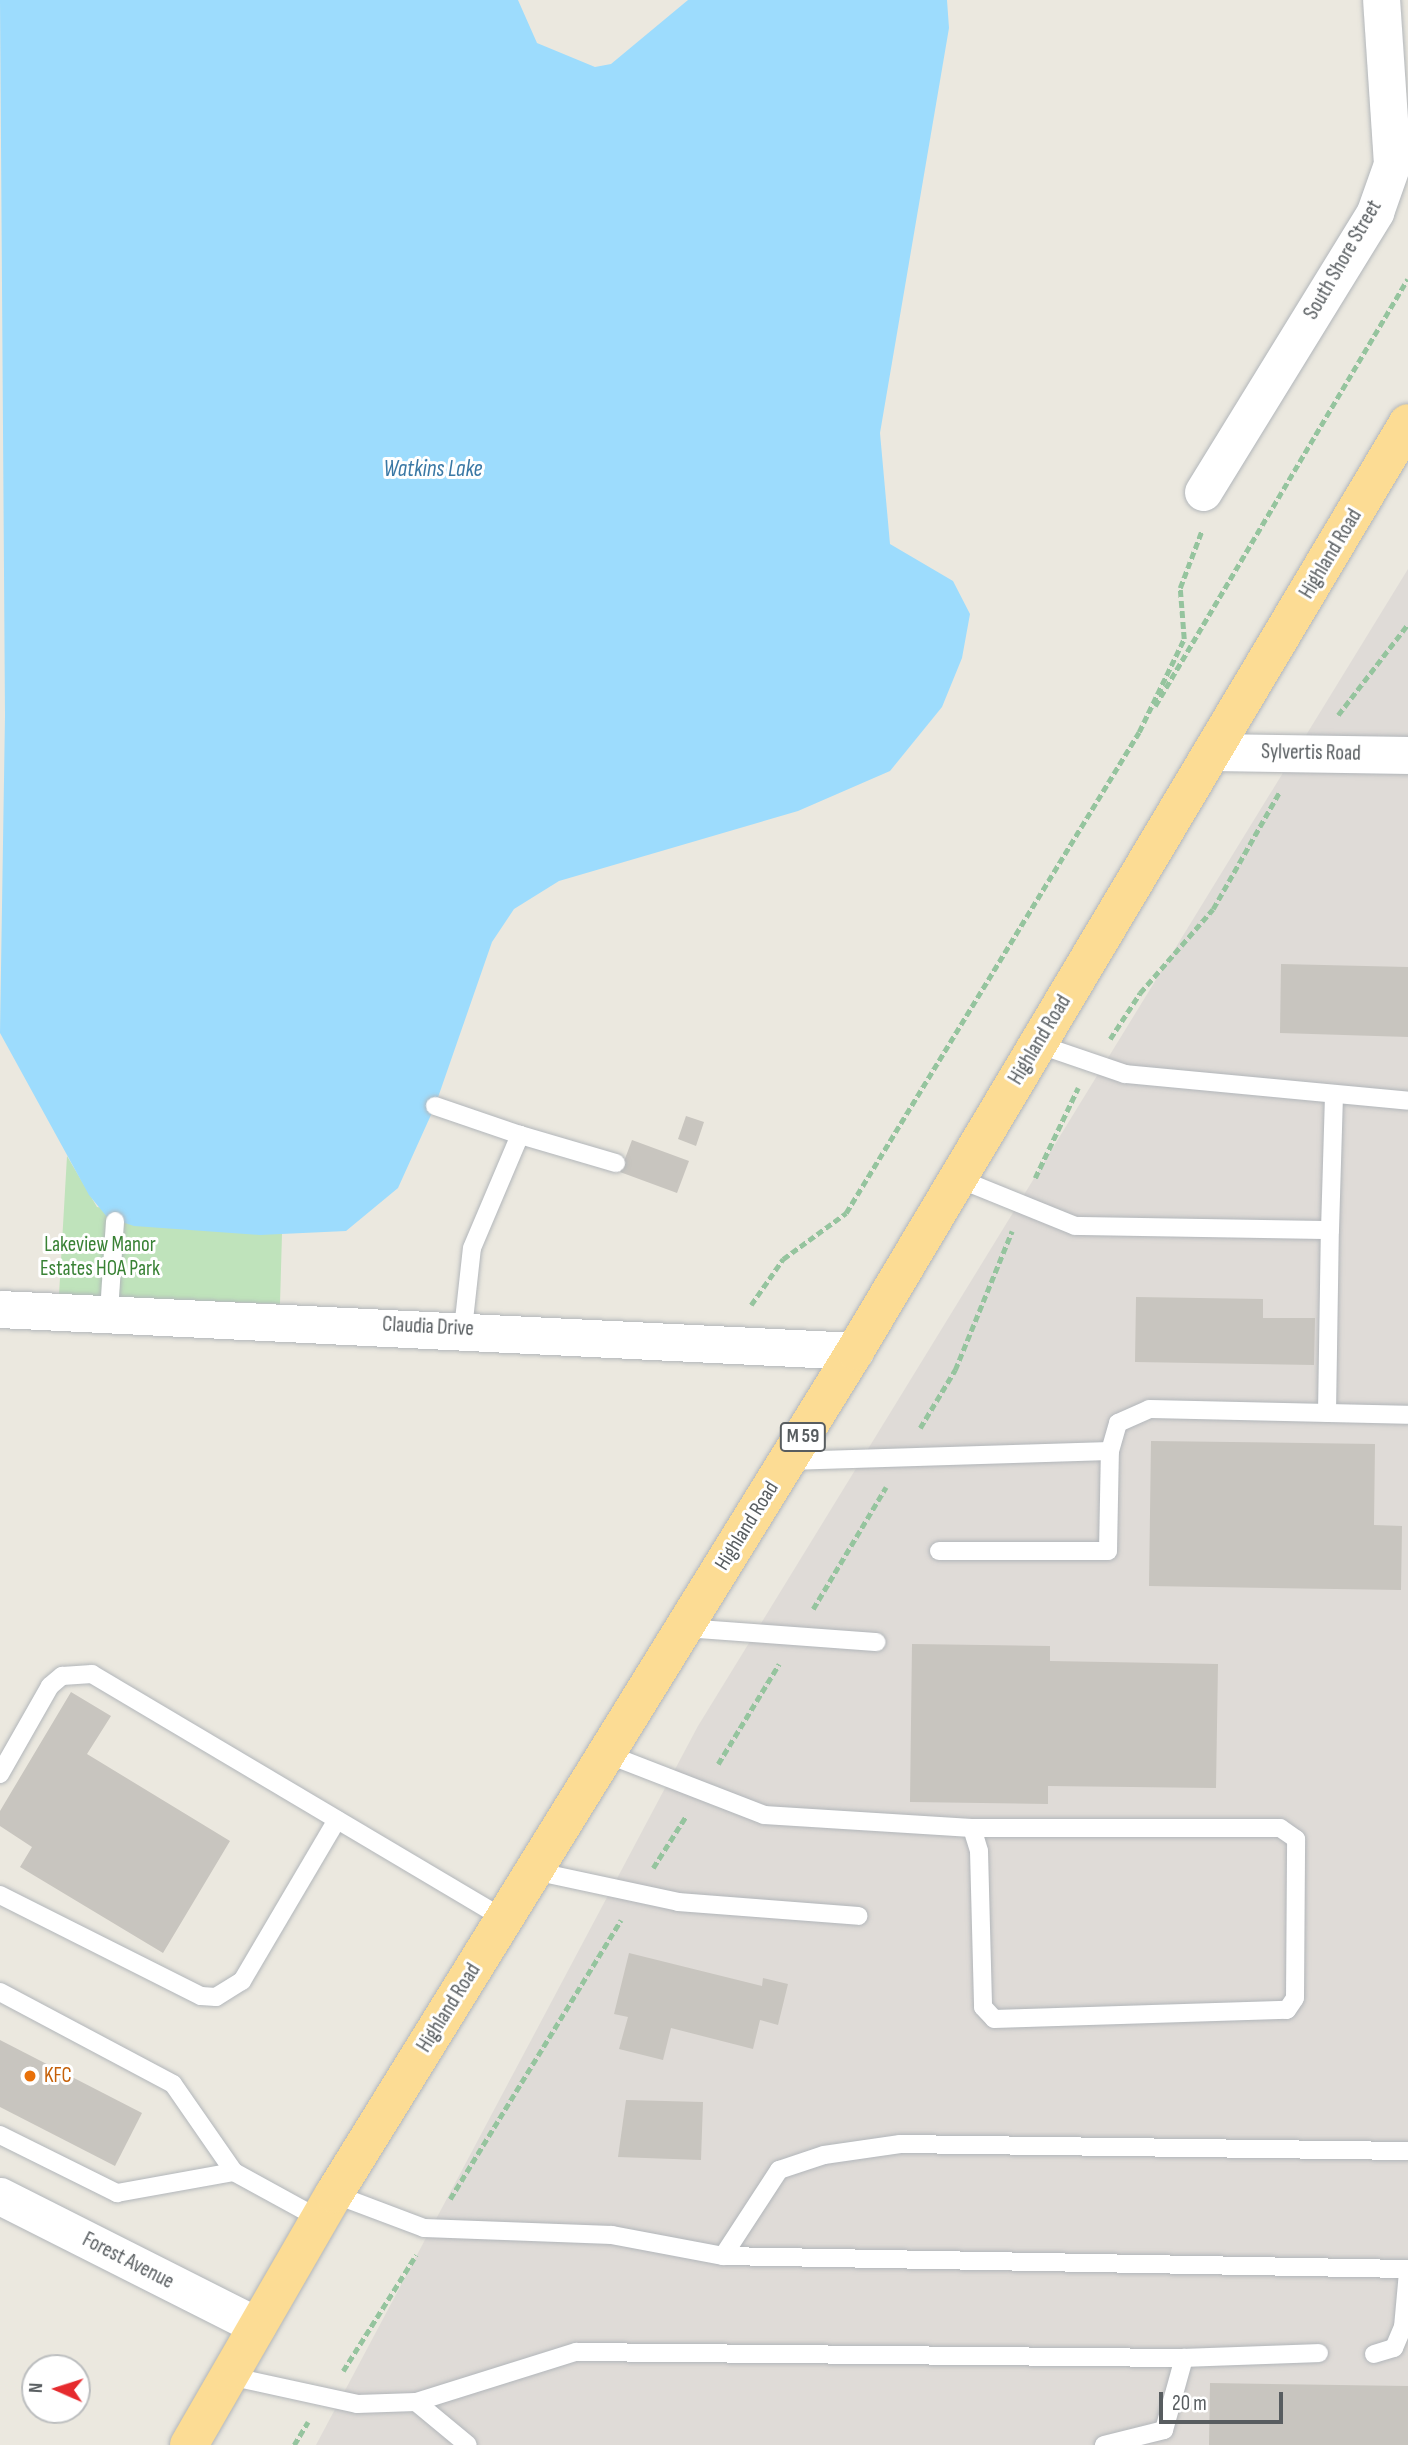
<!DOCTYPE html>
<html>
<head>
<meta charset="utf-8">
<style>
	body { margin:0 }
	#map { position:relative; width:1408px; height:2445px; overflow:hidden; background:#ebe8df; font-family:"Sofia Sans Condensed",sans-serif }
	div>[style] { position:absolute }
	.industrial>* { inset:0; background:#dfdbd7 }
	.green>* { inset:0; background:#bfe3bb }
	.water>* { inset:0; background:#9ddcfd }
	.building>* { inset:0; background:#c8c5bf }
	.path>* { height:4.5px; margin-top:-2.25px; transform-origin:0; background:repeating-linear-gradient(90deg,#95c49e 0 7px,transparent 0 10.5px) }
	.roads { filter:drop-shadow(0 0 2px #b2b6ba) drop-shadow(0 0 2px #b2b6ba) }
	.service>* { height:18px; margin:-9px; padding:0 9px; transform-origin:9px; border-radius:9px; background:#fff }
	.minor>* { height:37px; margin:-18.5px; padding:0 18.5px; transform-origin:18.5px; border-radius:18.5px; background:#fff }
	.trunk>* { height:38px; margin:-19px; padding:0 19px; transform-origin:19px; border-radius:19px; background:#fcdc94 }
	.dots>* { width:19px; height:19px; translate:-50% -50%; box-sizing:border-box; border:4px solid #fff; border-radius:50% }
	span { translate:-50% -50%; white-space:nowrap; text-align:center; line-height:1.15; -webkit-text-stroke:6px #fff; paint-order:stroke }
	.shield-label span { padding:2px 5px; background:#fff; border:2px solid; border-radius:5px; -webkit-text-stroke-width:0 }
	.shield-label { font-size:19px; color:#585d60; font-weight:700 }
	.street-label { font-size:21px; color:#585d60 }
	.park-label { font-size:21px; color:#398235 }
	.food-label { font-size:21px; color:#c56008 }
	.left { translate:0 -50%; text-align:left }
	.water-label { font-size:23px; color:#3a78a5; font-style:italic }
	.north { position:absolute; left:21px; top:2354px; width:70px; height:70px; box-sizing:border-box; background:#fff; border:2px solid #bcbebf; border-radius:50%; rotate:273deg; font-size:19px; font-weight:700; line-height:28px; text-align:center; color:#585d60 }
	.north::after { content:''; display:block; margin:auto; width:24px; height:32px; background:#e62b2e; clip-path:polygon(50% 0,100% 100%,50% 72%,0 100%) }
	.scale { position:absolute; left:1159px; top:2392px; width:124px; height:32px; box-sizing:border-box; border:4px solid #585d60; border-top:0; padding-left:9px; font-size:21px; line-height:24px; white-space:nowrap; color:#585d60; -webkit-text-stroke:5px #fff; paint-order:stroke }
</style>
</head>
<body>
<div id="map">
	<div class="industrial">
		<i style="clip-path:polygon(1408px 569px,1408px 2445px,316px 2445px,698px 1726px)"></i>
	</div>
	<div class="green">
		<i style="clip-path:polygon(67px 1156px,97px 1207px,282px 1234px,280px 1304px,59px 1295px)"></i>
	</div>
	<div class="water">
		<i style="clip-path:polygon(0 0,518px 0,537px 43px,595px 67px,611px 64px,688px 0,947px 0,949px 28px,880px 433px,890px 544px,953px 581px,970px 614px,962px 658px,942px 707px,890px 771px,798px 811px,559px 881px,514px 909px,492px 942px,435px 1106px,398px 1188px,346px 1231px,260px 1235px,134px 1226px,107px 1217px,89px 1195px,0 1033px,5px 716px)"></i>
	</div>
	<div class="building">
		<i style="clip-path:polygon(1281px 964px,1408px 967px,1408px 1037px,1280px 1033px)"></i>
		<i style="clip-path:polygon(686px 1116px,704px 1122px,696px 1146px,678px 1139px)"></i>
		<i style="clip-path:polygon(632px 1140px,689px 1161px,677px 1193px,620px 1172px)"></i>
		<i style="clip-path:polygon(1136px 1297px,1263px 1299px,1263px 1318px,1315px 1318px,1314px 1365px,1135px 1362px)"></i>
		<i style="clip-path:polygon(1151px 1441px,1375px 1444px,1374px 1525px,1402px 1526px,1401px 1590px,1149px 1586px)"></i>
		<i style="clip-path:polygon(912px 1644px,1050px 1646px,1050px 1661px,1218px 1664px,1216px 1788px,1048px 1786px,1048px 1804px,910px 1802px)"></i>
		<i style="clip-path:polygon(71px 1692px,111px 1716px,87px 1754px,230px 1841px,163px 1953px,20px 1867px,32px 1847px,0 1826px,0 1811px)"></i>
		<i style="clip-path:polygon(629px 1953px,762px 1986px,763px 1978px,788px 1984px,778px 2025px,760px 2020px,753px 2049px,671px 2028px,663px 2060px,619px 2049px,628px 2017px,614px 2014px)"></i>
		<i style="clip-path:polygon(0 2040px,142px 2113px,115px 2166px,0 2107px)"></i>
		<i style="clip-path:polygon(626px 2100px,703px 2102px,701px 2160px,618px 2157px)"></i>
		<i style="clip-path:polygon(1210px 2383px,1408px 2386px,1408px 2445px,1209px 2445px)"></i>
	</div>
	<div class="path">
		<i style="left:1155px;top:706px;width:496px;rotate:-59.4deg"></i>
		<i style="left:1338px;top:715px;width:115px;rotate:-52.4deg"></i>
		<i style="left:1110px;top:1039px;width:55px;rotate:-56.9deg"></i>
		<i style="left:1140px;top:993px;width:111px;rotate:-49deg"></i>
		<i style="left:1213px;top:909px;width:136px;rotate:-60.4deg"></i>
		<i style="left:1035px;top:1178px;width:100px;rotate:-64.5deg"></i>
		<i style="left:751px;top:1305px;width:56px;rotate:-55.2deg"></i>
		<i style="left:783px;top:1259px;width:78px;rotate:-36.1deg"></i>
		<i style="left:846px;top:1213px;width:563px;rotate:-58.65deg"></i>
		<i style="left:1139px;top:732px;width:103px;rotate:-64.2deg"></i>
		<i style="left:1184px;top:639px;width:51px;rotate:-94.5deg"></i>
		<i style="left:1180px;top:588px;width:62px;rotate:-69.2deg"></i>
		<i style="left:920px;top:1428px;width:68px;rotate:-58.9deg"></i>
		<i style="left:955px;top:1370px;width:150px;rotate:-67.7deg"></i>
		<i style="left:813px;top:1609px;width:142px;rotate:-59.1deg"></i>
		<i style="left:718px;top:1764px;width:117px;rotate:-58.6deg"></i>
		<i style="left:653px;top:1868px;width:62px;rotate:-57.6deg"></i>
		<i style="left:450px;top:2199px;width:327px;rotate:-58.5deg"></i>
		<i style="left:343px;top:2371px;width:137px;rotate:-57.8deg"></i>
		<i style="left:294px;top:2445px;width:27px;rotate:-59deg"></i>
	</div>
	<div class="roads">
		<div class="service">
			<i style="left:1037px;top:1044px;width:93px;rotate:18.8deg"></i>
			<i style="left:1125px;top:1074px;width:284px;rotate:5.4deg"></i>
			<i style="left:435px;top:1106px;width:90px;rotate:18.8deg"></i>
			<i style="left:957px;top:1178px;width:127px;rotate:22.1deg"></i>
			<i style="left:1075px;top:1226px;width:255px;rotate:0.9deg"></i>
			<i style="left:1330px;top:1230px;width:132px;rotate:-88.3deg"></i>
			<i style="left:109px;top:1312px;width:91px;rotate:-86.2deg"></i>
			<i style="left:463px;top:1329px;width:81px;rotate:-83.7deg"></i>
			<i style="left:472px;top:1248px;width:123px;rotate:-67deg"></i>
			<i style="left:520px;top:1135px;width:100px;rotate:16.3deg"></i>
			<i style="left:1327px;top:1413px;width:183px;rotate:-89.1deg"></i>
			<i style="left:788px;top:1461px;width:322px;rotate:-1.8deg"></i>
			<i style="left:1110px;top:1451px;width:29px;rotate:-74deg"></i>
			<i style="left:1118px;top:1423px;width:34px;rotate:-24deg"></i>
			<i style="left:1149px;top:1409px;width:259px;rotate:1.3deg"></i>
			<i style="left:939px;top:1551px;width:169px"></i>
			<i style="left:1108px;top:1551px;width:100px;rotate:-88.9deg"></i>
			<i style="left:684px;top:1628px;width:193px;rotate:4.2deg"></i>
			<i style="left:607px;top:1754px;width:168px;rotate:21.2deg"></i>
			<i style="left:764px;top:1815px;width:208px;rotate:3.6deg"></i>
			<i style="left:972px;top:1828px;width:24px;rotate:73deg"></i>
			<i style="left:979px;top:1851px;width:156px;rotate:88.5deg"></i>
			<i style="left:983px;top:2007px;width:16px;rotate:47deg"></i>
			<i style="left:994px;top:2019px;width:293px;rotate:-1.8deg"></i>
			<i style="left:1287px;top:2010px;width:14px;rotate:-56deg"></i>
			<i style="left:1295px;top:1998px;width:159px;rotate:-89.6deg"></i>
			<i style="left:1296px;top:1839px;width:19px;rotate:-145deg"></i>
			<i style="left:1280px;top:1828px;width:308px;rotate:180deg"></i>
			<i style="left:0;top:1774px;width:101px;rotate:-60.4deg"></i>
			<i style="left:50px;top:1686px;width:16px;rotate:-40deg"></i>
			<i style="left:62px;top:1676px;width:30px;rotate:-4deg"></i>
			<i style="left:92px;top:1674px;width:479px;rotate:30.7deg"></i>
			<i style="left:534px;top:1871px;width:147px;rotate:12.1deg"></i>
			<i style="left:678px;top:1902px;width:181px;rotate:4.4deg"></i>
			<i style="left:0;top:1895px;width:225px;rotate:26.7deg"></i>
			<i style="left:201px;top:1996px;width:15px;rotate:4deg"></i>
			<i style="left:216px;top:1997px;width:31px;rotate:-32deg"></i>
			<i style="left:242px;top:1981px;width:187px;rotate:-59.5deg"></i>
			<i style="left:0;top:1992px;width:196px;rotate:28deg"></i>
			<i style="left:173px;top:2084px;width:107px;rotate:55.3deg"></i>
			<i style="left:234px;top:2172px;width:98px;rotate:28.7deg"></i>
			<i style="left:0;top:2135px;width:131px;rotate:26.4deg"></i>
			<i style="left:117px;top:2193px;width:119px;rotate:-10.2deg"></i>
			<i style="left:334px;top:2194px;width:96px;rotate:20.7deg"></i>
			<i style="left:424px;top:2228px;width:188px;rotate:2.1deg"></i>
			<i style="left:612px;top:2235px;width:113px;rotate:10.7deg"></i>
			<i style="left:723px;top:2256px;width:685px;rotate:1.09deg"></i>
			<i style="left:723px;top:2256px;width:103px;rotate:-56.9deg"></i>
			<i style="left:779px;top:2170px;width:47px;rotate:-18.4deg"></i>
			<i style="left:824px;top:2155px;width:77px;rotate:-8.2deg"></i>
			<i style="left:900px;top:2144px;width:508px;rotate:0.79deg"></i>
			<i style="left:1374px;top:2354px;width:21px;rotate:-17deg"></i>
			<i style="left:1394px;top:2348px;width:23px;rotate:-67deg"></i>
			<i style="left:1403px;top:2327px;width:55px;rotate:-84.8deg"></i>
			<i style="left:229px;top:2376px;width:131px;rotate:12.3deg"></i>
			<i style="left:357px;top:2404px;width:59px;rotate:-1.9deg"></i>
			<i style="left:416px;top:2402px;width:67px;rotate:39.6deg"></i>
			<i style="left:416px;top:2402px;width:168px;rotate:-17.4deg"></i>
			<i style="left:576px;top:2352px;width:608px;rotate:0.57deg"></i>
			<i style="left:1104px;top:2445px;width:62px;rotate:-14deg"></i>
			<i style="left:1164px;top:2430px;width:75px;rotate:-74.5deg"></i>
			<i style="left:1184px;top:2358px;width:135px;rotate:-2.1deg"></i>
		</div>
		<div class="minor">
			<i style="left:1203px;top:492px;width:329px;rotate:-58.4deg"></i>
			<i style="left:1375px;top:212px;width:51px;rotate:-70.5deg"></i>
			<i style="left:1392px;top:164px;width:164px;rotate:-93.8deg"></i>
			<i style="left:1214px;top:752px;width:194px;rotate:0.9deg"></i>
			<i style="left:0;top:1309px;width:856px;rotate:2.81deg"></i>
			<i style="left:0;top:2196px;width:288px;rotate:26.8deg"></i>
		</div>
		<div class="trunk">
			<i style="left:189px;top:2445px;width:290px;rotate:-60deg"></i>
			<i style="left:334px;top:2194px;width:991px;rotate:-58.28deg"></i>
			<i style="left:855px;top:1351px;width:1080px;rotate:-59.21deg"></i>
		</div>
	</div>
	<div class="dots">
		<i style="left:30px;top:2076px;background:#e8710a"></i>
	</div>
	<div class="shield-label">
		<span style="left:803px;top:1437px">M 59</span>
	</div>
	<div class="street-label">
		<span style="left:1343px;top:260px;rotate:-60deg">South Shore Street</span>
		<span style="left:1331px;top:554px;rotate:-59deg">Highland Road</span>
		<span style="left:1311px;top:753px;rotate:1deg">Sylvertis Road</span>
		<span style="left:1040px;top:1040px;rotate:-59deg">Highland Road</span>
		<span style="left:428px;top:1327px;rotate:3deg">Claudia Drive</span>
		<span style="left:747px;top:1526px;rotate:-58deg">Highland Road</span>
		<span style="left:449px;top:2008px;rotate:-58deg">Highland Road</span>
		<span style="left:128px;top:2261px;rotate:27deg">Forest Avenue</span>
	</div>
	<div class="park-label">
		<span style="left:100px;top:1257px">Lakeview Manor<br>Estates HOA Park</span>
	</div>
	<div class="food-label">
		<span class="left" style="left:44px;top:2076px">KFC</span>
	</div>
	<div class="water-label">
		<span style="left:433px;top:469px">Watkins Lake</span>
	</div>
	<div class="north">N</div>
	<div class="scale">20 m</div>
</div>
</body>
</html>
